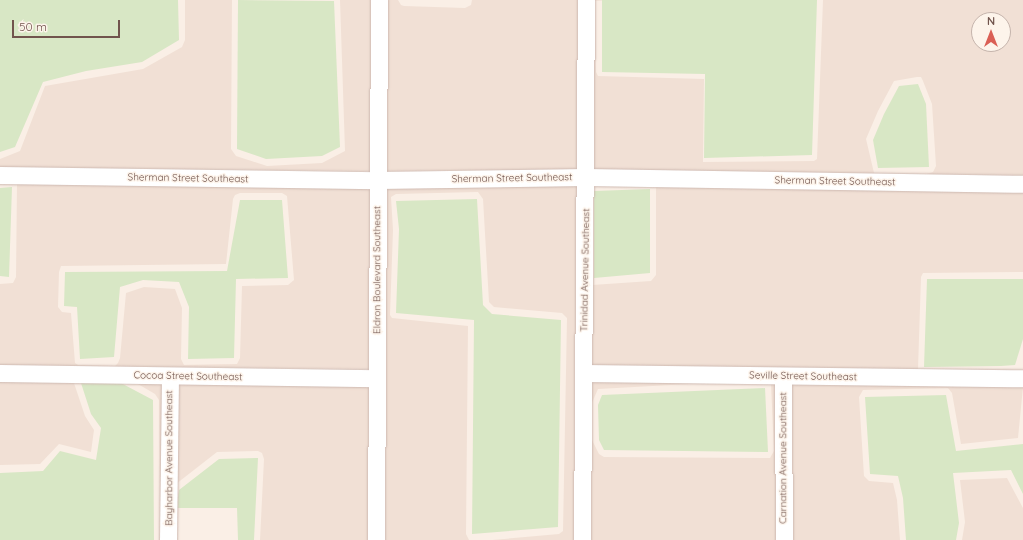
<!DOCTYPE html>
<html>
<head>
<meta charset="utf-8">
<style>
	body { margin:0 }
	#map { position:relative; width:1023px; height:540px; overflow:hidden; background:#faefe6; font-family:Quicksand,sans-serif }
	div>[style] { position:absolute }
	.residential>* { inset:0; background:#f1e0d5 }
	.green>* { inset:0; background:#d8e7c5 }
	.roads { filter:drop-shadow(0 0 1px #cdb8b0) drop-shadow(0 0 1px #cdb8b0) }
	.minor>* { height:17px; margin:-8.5px; padding:0 8.5px; transform-origin:8.5px; border-radius:8.5px; background:#fff }
	span { translate:-50% -50%; white-space:nowrap; text-align:center; line-height:1.15; -webkit-text-stroke:3px #fdf4eb; paint-order:stroke }
	.street-label { font-size:10px; color:#71544d }
	.north { position:absolute; left:971px; top:12px; width:40px; height:40px; box-sizing:border-box; background:#fdf4eb; border:1px solid #c5b4ac; border-radius:50%; rotate:0deg; font-size:11px; font-weight:700; line-height:16px; text-align:center; color:#71544d }
	.north::after { content:''; display:block; margin:auto; width:14px; height:18px; background:#da5f55; clip-path:polygon(50% 0,100% 100%,50% 72%,0 100%) }
	.scale { position:absolute; left:12px; top:20px; width:108px; height:18px; box-sizing:border-box; border:2px solid #71544d; border-top:0; padding-left:5px; font-size:12px; line-height:14px; white-space:nowrap; color:#71544d; -webkit-text-stroke:3px #fdf4eb; paint-order:stroke }
</style>
</head>
<body>
<div id="map">
	<div class="residential">
		<i style="clip-path:polygon(185px 0,232px 0,231px 149px,236px 156px,267px 166px,322px 163px,345px 151px,340px 0,372px 0,370px 171px,0 167px,0 159px,20px 151px,45px 86px,143px 69px,182px 47px,185px 40px)"></i>
		<i style="clip-path:polygon(386px 0,398px 0,401px 5px,404px 6px,465px 8px,471px 5px,472px 0,579px 0,578px 169px,385px 171px)"></i>
		<i style="clip-path:polygon(evenodd,594px 0,595px 0,596px 72px,598px 76px,704px 79px,703px 162px,814px 161px,817px 159px,823px 0,1023px 0,1023px 175px,927px 174px,933px 172px,936px 166px,932px 104px,923px 81px,921px 77px,917px 77px,894px 81px,878px 111px,866px 139px,874px 173px,593px 169px,594px 0,979px 20px,1003px 20px,1003px 44px,979px 44px,979px 20px)"></i>
		<i style="clip-path:polygon(evenodd,17px 184px,370px 188px,369px 369px,0 365px,0 284px,13px 283px,16px 277px,17px 184px,240px 193px,282px 193px,287px 196px,294px 280px,288px 285px,242px 286px,240px 358px,237px 364px,184px 365px,181px 359px,182px 308px,175px 289px,144px 287px,126px 293px,120px 358px,118px 363px,115px 366px,78px 365px,75px 363px,71px 313px,62px 312px,58px 307px,59px 272px,61px 266px,226px 264px,233px 199px,235px 195px,240px 193px)"></i>
		<i style="clip-path:polygon(578px 186px,575px 540px,492px 540px,559px 534px,563px 531px,567px 318px,562px 313px,494px 307px,489px 302px,483px 199px,478px 192px,396px 194px,391px 197px,393px 230px,390px 315px,392px 318px,468px 326px,466px 534px,469px 540px,383px 540px,385px 188px)"></i>
		<i style="clip-path:polygon(656px 187px,1023px 192px,1023px 272px,923px 273px,921px 277px,918px 369px,591px 365px,592px 285px,651px 281px,656px 275px)"></i>
		<i style="clip-path:polygon(0 382px,74px 383px,85px 416px,94px 430px,91px 452px,59px 444px,40px 464px,0 465px)"></i>
		<i style="clip-path:polygon(591px 382px,708px 383px,598px 389px,591px 405px,592px 440px,599px 454px,604px 457px,770px 458px,774px 451px,771px 384px,776px 384px,776px 540px,590px 540px)"></i>
		<i style="clip-path:polygon(138px 384px,162px 384px,160px 540px,159px 400px,155px 394px)"></i>
		<i style="clip-path:polygon(177px 384px,369px 386px,368px 540px,260px 540px,264px 459px,262px 453px,258px 451px,217px 452px,176px 484px)"></i>
		<i style="clip-path:polygon(791px 385px,1023px 387px,1018px 438px,961px 444px,952px 393px,948px 388px,863px 390px,859px 397px,864px 476px,869px 481px,893px 483px,897px 500px,900px 540px,791px 540px)"></i>
		<i style="clip-path:polygon(1007px 478px,1023px 508px,1023px 540px,962px 540px,965px 522px,960px 480px)"></i>
	</div>
	<div class="green">
		<i style="clip-path:polygon(0 0,178px 0,179px 40px,142px 62px,86px 71px,43px 82px,15px 147px,0 152px)"></i>
		<i style="clip-path:polygon(238px 0,334px 1px,340px 147px,322px 156px,266px 159px,237px 149px)"></i>
		<i style="clip-path:polygon(602px 0,817px 0,812px 155px,704px 158px,705px 74px,602px 72px)"></i>
		<i style="clip-path:polygon(918px 84px,926px 104px,929px 167px,878px 168px,873px 140px,884px 114px,899px 86px)"></i>
		<i style="clip-path:polygon(12px 187px,9px 277px,0 276px,0 188px)"></i>
		<i style="clip-path:polygon(650px 189px,650px 273px,594px 278px,594px 191px)"></i>
		<i style="clip-path:polygon(477px 199px,483px 305px,492px 314px,561px 320px,558px 527px,472px 534px,474px 320px,396px 313px,399px 229px,396px 201px)"></i>
		<i style="clip-path:polygon(240px 200px,282px 200px,288px 278px,236px 279px,234px 358px,188px 359px,189px 307px,179px 282px,143px 280px,120px 287px,114px 357px,80px 359px,77px 307px,64px 306px,65px 272px,227px 271px)"></i>
		<i style="clip-path:polygon(927px 279px,1023px 279px,1023px 339px,1015px 365px,1001px 366px,924px 367px)"></i>
		<i style="clip-path:polygon(119px 382px,153px 400px,154px 540px,0 540px,0 473px,43px 471px,60px 451px,96px 460px,101px 428px,91px 414px,81px 383px)"></i>
		<i style="clip-path:polygon(765px 388px,768px 452px,604px 450px,599px 440px,598px 405px,602px 395px)"></i>
		<i style="clip-path:polygon(946px 395px,956px 451px,1023px 444px,1023px 494px,1011px 470px,953px 473px,959px 523px,956px 540px,906px 540px,903px 498px,898px 476px,870px 474px,865px 397px)"></i>
		<i style="clip-path:polygon(258px 458px,254px 540px,238px 540px,237px 508px,176px 508px,179px 490px,219px 459px)"></i>
	</div>
	<div class="roads">
		<div class="minor">
			<i style="left:0;top:175px;width:378px;rotate:0.8deg"></i>
			<i style="left:378px;top:180px;width:208px;rotate:-0.8deg"></i>
			<i style="left:586px;top:177px;width:437px;rotate:0.9deg"></i>
			<i style="left:0;top:373px;width:377px;rotate:0.8deg"></i>
			<i style="left:584px;top:373px;width:439px;rotate:0.7deg"></i>
			<i style="left:783px;top:376px;width:164px;rotate:89.7deg"></i>
			<i style="left:168px;top:540px;width:164px;rotate:-89.3deg"></i>
			<i style="left:376px;top:540px;width:540px;rotate:-89.68deg"></i>
			<i style="left:582px;top:540px;width:540px;rotate:-89.58deg"></i>
		</div>
	</div>
	<div class="street-label">
		<span style="left:188px;top:178px;rotate:1deg">Sherman Street Southeast</span>
		<span style="left:512px;top:178px;rotate:-1deg">Sherman Street Southeast</span>
		<span style="left:835px;top:181px;rotate:1deg">Sherman Street Southeast</span>
		<span style="left:377px;top:270px;rotate:-90deg">Eldron Boulevard Southeast</span>
		<span style="left:585px;top:270px;rotate:-89deg">Trinidad Avenue Southeast</span>
		<span style="left:188px;top:376px;rotate:1deg">Cocoa Street Southeast</span>
		<span style="left:803px;top:376px;rotate:1deg">Seville Street Southeast</span>
		<span style="left:169px;top:458px;rotate:-90deg">Bayharbor Avenue Southeast</span>
		<span style="left:783px;top:458px;rotate:-90deg">Carnation Avenue Southeast</span>
	</div>
	<div class="north">N</div>
	<div class="scale">50 m</div>
</div>
</body>
</html>
